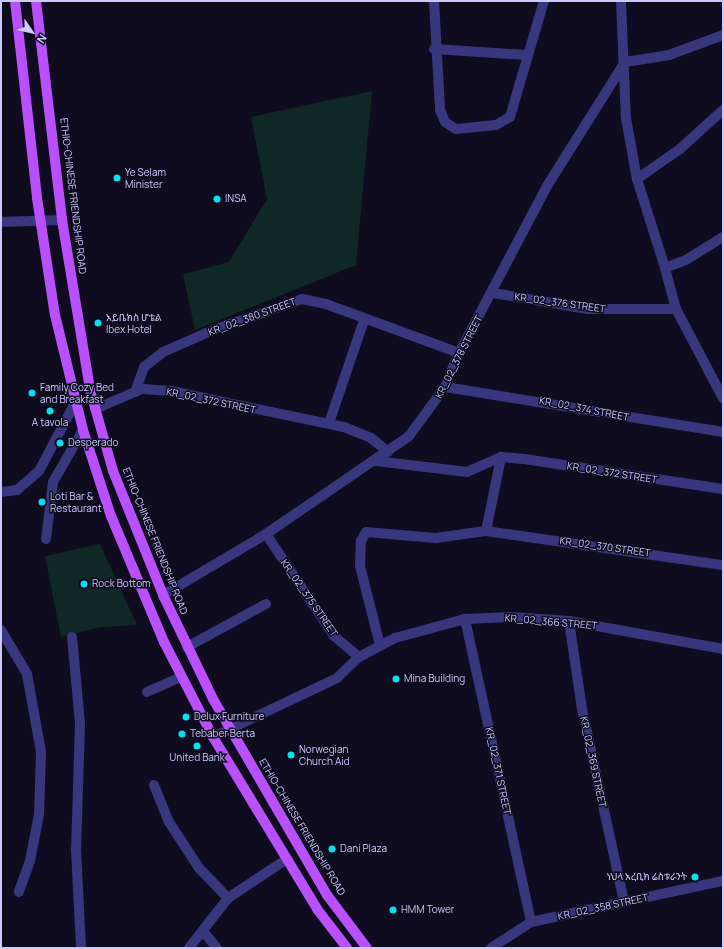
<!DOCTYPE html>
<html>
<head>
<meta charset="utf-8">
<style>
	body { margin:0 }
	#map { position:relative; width:724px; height:949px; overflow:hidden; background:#0e0c1e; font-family:Manrope,"Noto Sans Ethiopic",sans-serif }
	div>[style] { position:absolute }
	.green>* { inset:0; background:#0f2826 }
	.minor>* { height:10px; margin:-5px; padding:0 5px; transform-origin:5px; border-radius:5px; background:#38377d }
	.major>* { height:10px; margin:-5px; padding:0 5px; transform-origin:5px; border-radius:5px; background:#b850fe }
	.dots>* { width:11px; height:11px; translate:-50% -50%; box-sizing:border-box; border:2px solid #0e0c1e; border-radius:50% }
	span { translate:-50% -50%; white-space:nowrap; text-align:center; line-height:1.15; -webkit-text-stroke:3px #0e0c1e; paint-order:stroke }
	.poi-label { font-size:10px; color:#cdc9ff }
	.left { translate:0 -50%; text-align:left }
	.right { translate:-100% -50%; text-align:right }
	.street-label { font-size:10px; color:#cdc9ff }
	.frame { position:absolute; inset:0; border:2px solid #cdc9ff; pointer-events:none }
	.north { position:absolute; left:12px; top:12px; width:40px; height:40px; -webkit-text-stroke:3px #0e0c1e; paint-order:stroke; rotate:124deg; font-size:11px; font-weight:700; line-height:16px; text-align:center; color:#cdc9ff }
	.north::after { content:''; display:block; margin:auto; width:14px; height:18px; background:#cdc9ff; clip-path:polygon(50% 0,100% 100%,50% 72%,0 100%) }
</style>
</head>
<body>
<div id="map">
	<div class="green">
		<i style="clip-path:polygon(372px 91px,356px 265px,195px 330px,183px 274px,229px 262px,267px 199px,251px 117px)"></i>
		<i style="clip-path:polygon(100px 544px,137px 625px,101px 627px,61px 637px,45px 556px)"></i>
	</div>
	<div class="minor">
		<i style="left:434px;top:1px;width:109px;rotate:86.8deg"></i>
		<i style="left:440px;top:110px;width:13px;rotate:67deg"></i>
		<i style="left:445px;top:122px;width:13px;rotate:32deg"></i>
		<i style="left:456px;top:129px;width:40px;rotate:-5.7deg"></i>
		<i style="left:496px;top:125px;width:16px;rotate:-30deg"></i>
		<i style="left:510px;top:117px;width:121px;rotate:-73.7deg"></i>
		<i style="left:621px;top:1px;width:117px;rotate:87.6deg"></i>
		<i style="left:626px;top:118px;width:62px;rotate:79.8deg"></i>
		<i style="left:637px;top:179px;width:93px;rotate:72.5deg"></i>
		<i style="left:665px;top:268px;width:22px;rotate:-21deg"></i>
		<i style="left:686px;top:260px;width:44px;rotate:-31.9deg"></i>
		<i style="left:434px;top:49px;width:93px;rotate:3.7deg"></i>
		<i style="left:625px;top:62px;width:45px;rotate:-9deg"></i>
		<i style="left:669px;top:55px;width:58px;rotate:-20.3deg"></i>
		<i style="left:637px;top:179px;width:52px;rotate:-34.9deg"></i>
		<i style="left:680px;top:149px;width:58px;rotate:-42.2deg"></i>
		<i style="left:1px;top:222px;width:61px;rotate:-1.9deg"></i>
		<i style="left:665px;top:268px;width:42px;rotate:75deg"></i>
		<i style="left:676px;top:309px;width:101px;rotate:62.2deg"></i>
		<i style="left:493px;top:293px;width:96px;rotate:9.6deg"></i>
		<i style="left:588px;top:309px;width:88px"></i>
		<i style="left:445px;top:387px;width:282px;rotate:9.2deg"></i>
		<i style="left:135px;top:392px;width:27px;rotate:-70deg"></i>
		<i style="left:144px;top:367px;width:24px;rotate:-38deg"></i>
		<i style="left:163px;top:352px;width:52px;rotate:-23.6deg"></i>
		<i style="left:211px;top:331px;width:96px;rotate:-19.4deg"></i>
		<i style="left:302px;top:299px;width:25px;rotate:12deg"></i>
		<i style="left:326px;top:304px;width:142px;rotate:20.2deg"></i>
		<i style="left:95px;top:409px;width:51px;rotate:-23.1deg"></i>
		<i style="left:142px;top:389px;width:29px;rotate:4deg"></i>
		<i style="left:171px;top:391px;width:177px;rotate:11.8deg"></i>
		<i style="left:344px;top:427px;width:29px;rotate:22deg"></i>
		<i style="left:371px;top:438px;width:22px;rotate:39deg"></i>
		<i style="left:329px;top:423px;width:109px;rotate:-71.2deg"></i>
		<i style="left:376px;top:461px;width:92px;rotate:6.9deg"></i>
		<i style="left:467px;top:472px;width:37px;rotate:-24deg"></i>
		<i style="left:501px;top:457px;width:23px;rotate:5deg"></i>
		<i style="left:524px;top:459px;width:201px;rotate:8.6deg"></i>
		<i style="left:1px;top:492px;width:16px;rotate:-7deg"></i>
		<i style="left:17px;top:490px;width:29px;rotate:-41deg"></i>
		<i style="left:39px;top:471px;width:79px;rotate:-62.1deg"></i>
		<i style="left:486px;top:531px;width:76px;rotate:-78.5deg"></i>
		<i style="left:266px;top:534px;width:123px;rotate:56.3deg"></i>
		<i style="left:334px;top:636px;width:33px;rotate:40deg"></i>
		<i style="left:46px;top:539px;width:57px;rotate:-83deg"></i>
		<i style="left:53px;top:482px;width:60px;rotate:-60deg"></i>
		<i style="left:163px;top:595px;width:120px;rotate:-30.6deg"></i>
		<i style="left:266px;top:534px;width:173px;rotate:-34.4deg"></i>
		<i style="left:409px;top:436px;width:61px;rotate:-53.7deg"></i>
		<i style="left:445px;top:387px;width:37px;rotate:-68deg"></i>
		<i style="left:459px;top:353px;width:189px;rotate:-62.2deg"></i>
		<i style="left:547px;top:186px;width:146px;rotate:-57.8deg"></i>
		<i style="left:465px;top:619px;width:310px;rotate:77.7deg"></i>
		<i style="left:569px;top:621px;width:89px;rotate:81.6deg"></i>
		<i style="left:582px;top:709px;width:197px;rotate:77.7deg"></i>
		<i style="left:1px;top:630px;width:51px;rotate:59.4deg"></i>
		<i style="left:27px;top:674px;width:79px;rotate:79.8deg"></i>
		<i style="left:41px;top:752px;width:62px;rotate:91.8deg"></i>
		<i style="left:39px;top:814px;width:48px;rotate:100.8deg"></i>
		<i style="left:30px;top:861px;width:33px;rotate:110deg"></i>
		<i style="left:72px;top:637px;width:87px;rotate:84.7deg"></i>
		<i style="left:80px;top:724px;width:125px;rotate:91.8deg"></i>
		<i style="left:76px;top:849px;width:99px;rotate:87.1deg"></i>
		<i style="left:380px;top:645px;width:81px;rotate:-104.2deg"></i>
		<i style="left:360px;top:566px;width:25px;rotate:-88deg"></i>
		<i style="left:361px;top:541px;width:10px;rotate:-61deg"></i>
		<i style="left:366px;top:532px;width:70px;rotate:4.9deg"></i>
		<i style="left:436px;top:538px;width:50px;rotate:-8deg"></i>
		<i style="left:486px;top:531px;width:239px;rotate:8.2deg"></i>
		<i style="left:187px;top:647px;width:90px;rotate:-28.6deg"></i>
		<i style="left:147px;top:692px;width:37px;rotate:-24deg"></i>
		<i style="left:213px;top:737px;width:137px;rotate:-25.4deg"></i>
		<i style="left:337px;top:678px;width:30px;rotate:-44deg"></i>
		<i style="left:359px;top:657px;width:41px;rotate:-27.8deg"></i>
		<i style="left:395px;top:638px;width:73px;rotate:-15.2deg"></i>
		<i style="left:465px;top:619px;width:45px;rotate:-2.5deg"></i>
		<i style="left:510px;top:617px;width:59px;rotate:3.9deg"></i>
		<i style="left:569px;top:621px;width:157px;rotate:10.3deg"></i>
		<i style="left:154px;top:785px;width:40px;rotate:68deg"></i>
		<i style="left:169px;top:822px;width:55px;rotate:56.9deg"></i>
		<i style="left:199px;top:868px;width:42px;rotate:46deg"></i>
		<i style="left:203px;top:931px;width:22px;rotate:51deg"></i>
		<i style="left:189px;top:948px;width:63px;rotate:-52deg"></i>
		<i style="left:228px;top:898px;width:71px;rotate:-33.5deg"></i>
		<i style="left:491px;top:948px;width:48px;rotate:-33deg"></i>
		<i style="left:531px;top:922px;width:196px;rotate:-12.1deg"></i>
	</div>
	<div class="major">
		<i style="left:15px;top:1px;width:198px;rotate:83.6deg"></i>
		<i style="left:37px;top:198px;width:118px;rotate:81.3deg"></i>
		<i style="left:55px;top:315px;width:118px;rotate:76.3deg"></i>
		<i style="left:83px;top:430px;width:90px;rotate:72deg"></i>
		<i style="left:111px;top:516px;width:137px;rotate:67.2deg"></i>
		<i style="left:164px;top:642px;width:107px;rotate:62.7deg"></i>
		<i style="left:213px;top:737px;width:201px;rotate:58.8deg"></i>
		<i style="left:317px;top:909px;width:49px;rotate:52.4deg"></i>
		<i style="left:36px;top:1px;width:221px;rotate:83.2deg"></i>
		<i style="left:62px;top:220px;width:172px;rotate:80.6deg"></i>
		<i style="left:90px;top:390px;width:84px;rotate:74.1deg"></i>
		<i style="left:113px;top:471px;width:134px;rotate:68deg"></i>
		<i style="left:163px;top:595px;width:115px;rotate:64.3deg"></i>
		<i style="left:213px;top:699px;width:227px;rotate:59.8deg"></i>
		<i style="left:327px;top:895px;width:66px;rotate:53deg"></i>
	</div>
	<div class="dots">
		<i style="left:117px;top:178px;background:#01e1f2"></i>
		<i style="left:217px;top:199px;background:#01e1f2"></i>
		<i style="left:98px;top:323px;background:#01e1f2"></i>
		<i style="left:32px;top:393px;background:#01e1f2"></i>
		<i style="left:50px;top:411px;background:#01e1f2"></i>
		<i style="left:60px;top:443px;background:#01e1f2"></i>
		<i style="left:42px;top:502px;background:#01e1f2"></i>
		<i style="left:84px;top:584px;background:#01e1f2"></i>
		<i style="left:396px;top:679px;background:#01e1f2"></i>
		<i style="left:186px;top:717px;background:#01e1f2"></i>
		<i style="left:182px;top:734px;background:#01e1f2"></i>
		<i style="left:197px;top:746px;background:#01e1f2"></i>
		<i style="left:291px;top:755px;background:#01e1f2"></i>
		<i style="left:332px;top:849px;background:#01e1f2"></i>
		<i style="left:695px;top:877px;background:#01e1f2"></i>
		<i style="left:393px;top:910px;background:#01e1f2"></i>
	</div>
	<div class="poi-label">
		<span class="left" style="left:125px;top:178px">Ye Selam<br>Minister</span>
		<span class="left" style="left:225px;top:199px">INSA</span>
		<span class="left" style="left:106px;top:323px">አይቤክስ ሆቴል<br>Ibex Hotel</span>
		<span class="left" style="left:40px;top:393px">Family Cozy Bed<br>and Breakfast</span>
		<span style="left:50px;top:423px">A tavola</span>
		<span class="left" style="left:68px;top:443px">Desperado</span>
		<span class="left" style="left:50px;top:502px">Loti Bar &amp;<br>Restaurant</span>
		<span class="left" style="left:92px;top:584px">Rock Bottom</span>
		<span class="left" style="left:404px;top:679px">Mina Building</span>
		<span class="left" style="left:194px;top:717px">Delux Furniture</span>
		<span class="left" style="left:190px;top:734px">Tebaber Berta</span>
		<span class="left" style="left:299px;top:755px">Norwegian<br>Church Aid</span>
		<span style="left:197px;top:758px">United Bank</span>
		<span class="left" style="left:340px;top:849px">Dani Plaza</span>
		<span class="right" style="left:687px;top:877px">ነህላ አረቢክ ሬስቱራንት</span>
		<span class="left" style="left:401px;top:910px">HMM Tower</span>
	</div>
	<div class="street-label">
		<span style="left:73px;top:196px;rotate:83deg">ETHIO-CHINESE FRIENDSHIP ROAD</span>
		<span style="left:560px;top:303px;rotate:8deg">KR_02_376 STREET</span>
		<span style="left:252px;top:317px;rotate:-20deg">KR_02_380 STREET</span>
		<span style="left:459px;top:357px;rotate:-63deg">KR_02_378 STREET</span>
		<span style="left:211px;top:401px;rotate:12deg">KR_02_372 STREET</span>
		<span style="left:584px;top:409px;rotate:11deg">KR_02_374 STREET</span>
		<span style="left:612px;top:473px;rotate:9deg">KR_02_372 STREET</span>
		<span style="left:155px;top:541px;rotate:68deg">ETHIO-CHINESE FRIENDSHIP ROAD</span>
		<span style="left:605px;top:547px;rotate:8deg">KR_02_370 STREET</span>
		<span style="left:309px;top:598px;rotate:55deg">KR_02_375 STREET</span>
		<span style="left:551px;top:622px;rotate:5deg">KR_02_366 STREET</span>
		<span style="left:593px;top:762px;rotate:78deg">KR_02_369 STREET</span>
		<span style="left:498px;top:771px;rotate:78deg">KR_02_371 STREET</span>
		<span style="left:302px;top:827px;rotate:59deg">ETHIO-CHINESE FRIENDSHIP ROAD</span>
		<span style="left:603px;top:907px;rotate:-12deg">KR_02_358 STREET</span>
	</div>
	<div class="frame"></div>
	<div class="north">N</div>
</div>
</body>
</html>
